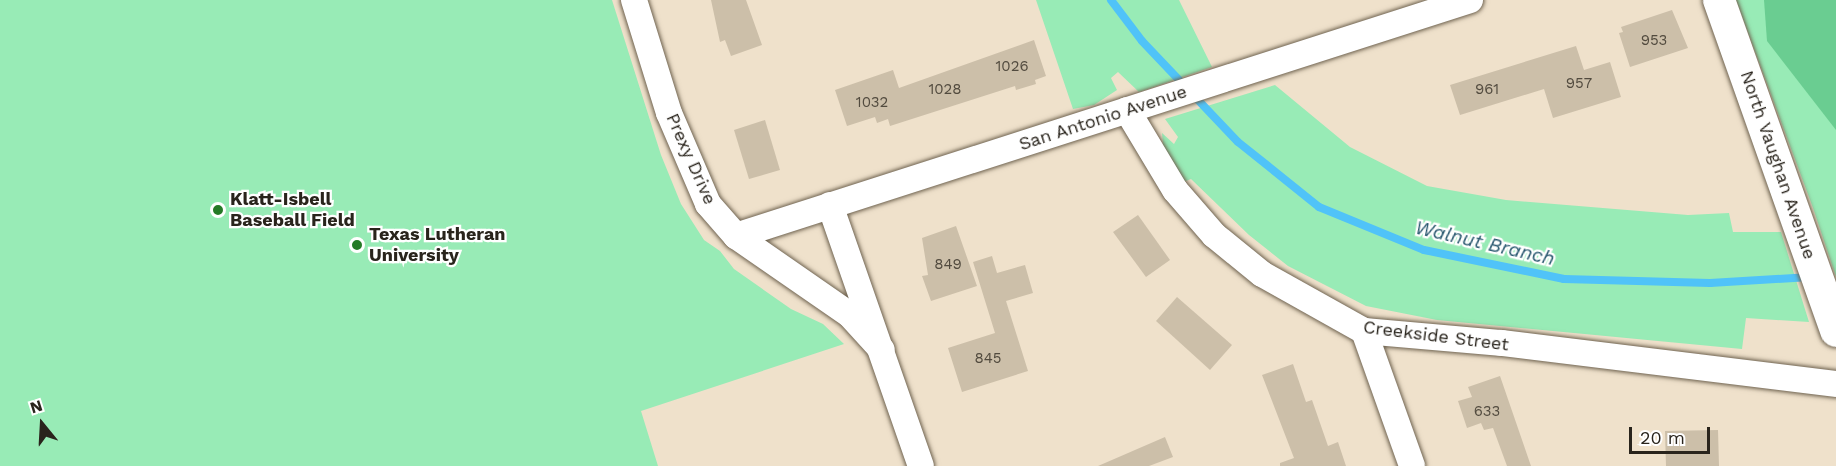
<!DOCTYPE html>
<html>
<head>
<meta charset="utf-8">
<style>
	body { margin:0 }
	#map { position:relative; width:1836px; height:466px; overflow:hidden; background:#efe1cb; font-family:"Work Sans",sans-serif }
	div>[style] { position:absolute }
	.green>* { inset:0; background:#98ebb6 }
	.forest>* { inset:0; background:#6acd91 }
	.stream>* { height:8px; margin:-4px; padding:0 4px; transform-origin:4px; border-radius:4px; background:#50c3f8 }
	.building>* { inset:0; background:#ccbfa9 }
	.roads { filter:drop-shadow(0 0 2px #6f6350) drop-shadow(0 0 2px #6f6350) }
	.minor>* { height:26px; margin:-13px; padding:0 13px; transform-origin:13px; border-radius:13px; background:#fff }
	.tertiary>* { height:32px; margin:-16px; padding:0 16px; transform-origin:16px; border-radius:16px; background:#fff }
	.dots>* { width:16px; height:16px; translate:-50% -50%; box-sizing:border-box; border:3px solid #fff; border-radius:50% }
	span { translate:-50% -50%; white-space:nowrap; text-align:center; line-height:1.15; -webkit-text-stroke:4.5px #fff; paint-order:stroke }
	.number-label { font-size:15px; color:#524b3f }
	.number-label span { -webkit-text-stroke-width:0 }
	.street-label { font-size:18px; color:#29241c }
	.poi-label { font-size:18px; color:#29241c; font-weight:700 }
	.left { translate:0 -50%; text-align:left }
	.water-label { font-size:20px; color:#29586f; font-style:italic }
	.north { position:absolute; left:12px; top:394px; width:60px; height:60px; -webkit-text-stroke:4px #fff; paint-order:stroke; rotate:342deg; font-size:16px; font-weight:700; line-height:24px; text-align:center; color:#29241c }
	.north::after { content:''; display:block; margin:auto; width:21px; height:27px; background:#29241c; clip-path:polygon(50% 0,100% 100%,50% 72%,0 100%) }
	.scale { position:absolute; left:1629px; top:427px; width:81px; height:27px; box-sizing:border-box; border:3px solid #29241c; border-top:0; padding-left:8px; font-size:18px; line-height:21px; white-space:nowrap; color:#29241c; -webkit-text-stroke:4px #fff; paint-order:stroke }
</style>
</head>
<body>
<div id="map">
	<div class="green">
		<i style="clip-path:polygon(0 0,612px 0,661px 155px,681px 204px,704px 240px,720px 251px,734px 269px,791px 309px,823px 324px,844px 344px,641px 411px,658px 466px,0 466px)"></i>
		<i style="clip-path:polygon(1036px 0,1179px 0,1212px 67px,1139px 92px,1118px 72px,1111px 78px,1117px 90px,1094px 105px,1073px 109px)"></i>
		<i style="clip-path:polygon(1736px 0,1836px 0,1836px 277px,1813px 208px)"></i>
		<i style="clip-path:polygon(1275px 85px,1350px 147px,1427px 186px,1506px 200px,1688px 215px,1729px 213px,1733px 232px,1781px 232px,1809px 322px,1746px 318px,1742px 349px,1437px 320px,1366px 306px,1288px 266px,1249px 235px,1191px 179px,1181px 183px,1153px 139px,1163px 144px,1162px 133px,1174px 144px,1178px 137px,1165px 119px)"></i>
	</div>
	<div class="forest">
		<i style="clip-path:polygon(1764px 0,1836px 0,1836px 130px,1767px 41px)"></i>
	</div>
	<div class="stream">
		<i style="left:1111px;top:0;width:51px;rotate:52.9deg"></i>
		<i style="left:1142px;top:41px;width:139px;rotate:46.5deg"></i>
		<i style="left:1238px;top:142px;width:104px;rotate:38.7deg"></i>
		<i style="left:1319px;top:207px;width:113px;rotate:22.3deg"></i>
		<i style="left:1424px;top:250px;width:143px;rotate:11.7deg"></i>
		<i style="left:1564px;top:279px;width:146px;rotate:1.6deg"></i>
		<i style="left:1710px;top:283px;width:100px;rotate:-3.4deg"></i>
	</div>
	<div class="building">
		<i style="clip-path:polygon(711px 0,746px 0,762px 45px,731px 56px,725px 40px,720px 42px)"></i>
		<i style="clip-path:polygon(1672px 10px,1688px 48px,1630px 67px,1619px 33px,1623px 32px,1621px 27px)"></i>
		<i style="clip-path:polygon(1034px 40px,1046px 76px,1035px 80px,1036px 84px,1016px 90px,1015px 86px,890px 126px,888px 119px,877px 123px,875px 117px,847px 126px,835px 90px,893px 70px,899px 88px)"></i>
		<i style="clip-path:polygon(1576px 46px,1584px 70px,1610px 62px,1621px 97px,1553px 118px,1544px 89px,1460px 115px,1450px 85px)"></i>
		<i style="clip-path:polygon(765px 120px,780px 170px,749px 179px,734px 130px)"></i>
		<i style="clip-path:polygon(1138px 215px,1170px 260px,1146px 277px,1113px 232px)"></i>
		<i style="clip-path:polygon(956px 226px,977px 286px,931px 301px,922px 276px,928px 275px,922px 238px)"></i>
		<i style="clip-path:polygon(992px 256px,997px 273px,1025px 265px,1033px 293px,1006px 301px,1028px 371px,962px 392px,948px 348px,995px 333px,973px 262px)"></i>
		<i style="clip-path:polygon(1177px 297px,1232px 345px,1210px 370px,1156px 321px)"></i>
		<i style="clip-path:polygon(1293px 364px,1306px 402px,1312px 400px,1328px 446px,1338px 442px,1346px 466px,1280px 466px,1280px 463px,1294px 458px,1262px 375px)"></i>
		<i style="clip-path:polygon(1500px 376px,1531px 466px,1507px 466px,1493px 428px,1484px 430px,1481px 423px,1467px 428px,1458px 401px,1472px 397px,1468px 387px)"></i>
		<i style="clip-path:polygon(1718px 430px,1719px 466px,1666px 466px,1665px 431px)"></i>
		<i style="clip-path:polygon(1165px 437px,1173px 457px,1149px 466px,1098px 466px)"></i>
	</div>
	<div class="roads">
		<div class="minor">
			<i style="left:634px;top:0;width:118px;rotate:72.8deg"></i>
			<i style="left:669px;top:113px;width:99px;rotate:66.8deg"></i>
			<i style="left:708px;top:204px;width:43px;rotate:48.8deg"></i>
			<i style="left:736px;top:236px;width:139px;rotate:34.7deg"></i>
			<i style="left:850px;top:315px;width:47px;rotate:47.6deg"></i>
			<i style="left:1127px;top:110px;width:93px;rotate:59deg"></i>
			<i style="left:1175px;top:190px;width:60px;rotate:49.1deg"></i>
			<i style="left:1214px;top:235px;width:62px;rotate:39.1deg"></i>
			<i style="left:1262px;top:274px;width:117px;rotate:29.2deg"></i>
			<i style="left:1364px;top:331px;width:139px;rotate:5deg"></i>
			<i style="left:1502px;top:343px;width:337px;rotate:7deg"></i>
			<i style="left:830px;top:205px;width:276px;rotate:70.8deg"></i>
			<i style="left:736px;top:236px;width:771px;rotate:-17.82deg"></i>
			<i style="left:1364px;top:331px;width:143px;rotate:70.4deg"></i>
		</div>
		<div class="tertiary">
			<i style="left:1719px;top:0;width:351px;rotate:70.5deg"></i>
		</div>
	</div>
	<div class="dots">
		<i style="left:218px;top:210px;background:#247a26"></i>
		<i style="left:357px;top:245px;background:#247a26"></i>
	</div>
	<div class="number-label">
		<span style="left:1654px;top:41px">953</span>
		<span style="left:1012px;top:67px">1026</span>
		<span style="left:1579px;top:84px">957</span>
		<span style="left:945px;top:90px">1028</span>
		<span style="left:1487px;top:90px">961</span>
		<span style="left:872px;top:103px">1032</span>
		<span style="left:948px;top:265px">849</span>
		<span style="left:988px;top:359px">845</span>
		<span style="left:1487px;top:412px">633</span>
	</div>
	<div class="street-label">
		<span style="left:1103px;top:118px;rotate:-18deg">San Antonio Avenue</span>
		<span style="left:691px;top:159px;rotate:66deg">Prexy Drive</span>
		<span style="left:1778px;top:165px;rotate:71deg">North Vaughan Avenue</span>
		<span style="left:1436px;top:336px;rotate:7deg">Creekside Street</span>
	</div>
	<div class="poi-label">
		<span class="left" style="left:230px;top:210px">Klatt-Isbell<br>Baseball Field</span>
		<span class="left" style="left:369px;top:245px">Texas Lutheran<br>University</span>
	</div>
	<div class="water-label">
		<span style="left:1485px;top:243px;rotate:13deg">Walnut Branch</span>
	</div>
	<div class="north">N</div>
	<div class="scale">20 m</div>
</div>
</body>
</html>
